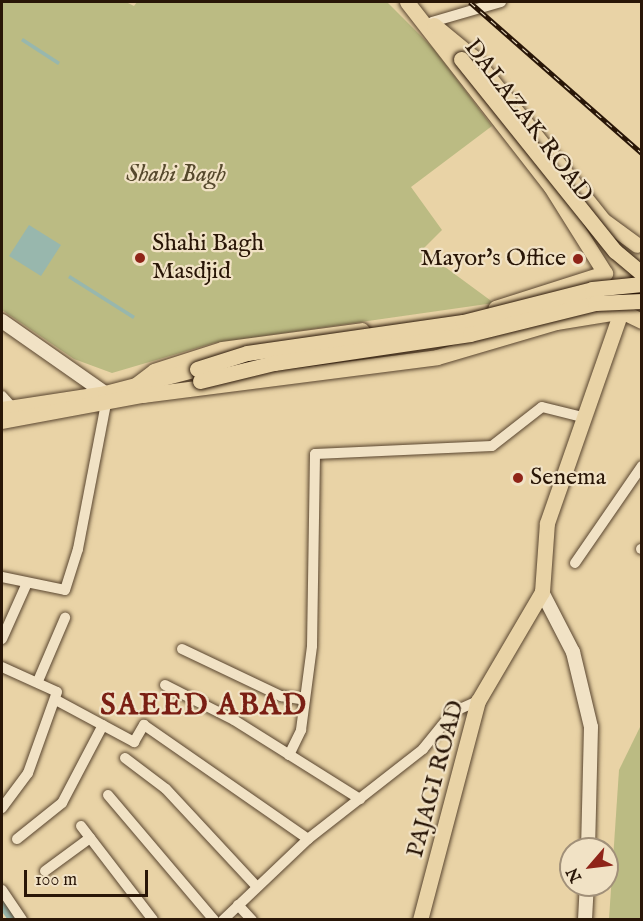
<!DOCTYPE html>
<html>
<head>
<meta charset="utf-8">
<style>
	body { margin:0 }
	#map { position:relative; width:643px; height:921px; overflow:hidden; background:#e9d3a6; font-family:"IM FELL English",serif }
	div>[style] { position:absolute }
	.green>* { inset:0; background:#bbbb83 }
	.water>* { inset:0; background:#98b7ad }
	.canal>* { height:9px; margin:-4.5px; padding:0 4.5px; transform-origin:4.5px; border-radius:4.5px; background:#98b7ad }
	.roads { filter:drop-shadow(0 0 2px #59452f) drop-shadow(0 0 2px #59452f) }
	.street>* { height:10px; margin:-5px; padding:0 5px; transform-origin:5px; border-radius:5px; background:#f1e2c5 }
	.secondary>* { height:14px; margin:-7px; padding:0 7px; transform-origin:7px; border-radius:7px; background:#f1e2c5 }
	.primary>* { height:15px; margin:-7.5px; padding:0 7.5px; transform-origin:7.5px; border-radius:7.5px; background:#e9d3a6 }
	.rail>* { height:4.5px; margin-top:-2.25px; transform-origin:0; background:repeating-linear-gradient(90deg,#f1e2c5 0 7px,#291607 0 14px); box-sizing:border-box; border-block:2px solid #291607 }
	.bridges { filter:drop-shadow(0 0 2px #291607) drop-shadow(0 0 2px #291607) }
	.primary-bridge>* { height:15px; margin:-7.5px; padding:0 7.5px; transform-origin:7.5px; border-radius:7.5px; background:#e9d3a6 }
	.dots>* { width:16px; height:16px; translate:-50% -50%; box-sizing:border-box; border:3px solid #f1e2c5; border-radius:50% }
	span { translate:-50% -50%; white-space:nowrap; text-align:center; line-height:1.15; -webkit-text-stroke:4.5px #f1e2c5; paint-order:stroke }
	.street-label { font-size:24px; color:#291607 }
	.park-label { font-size:24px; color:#55482c; font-style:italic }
	.poi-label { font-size:24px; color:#291607 }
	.left { translate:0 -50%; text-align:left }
	.right { translate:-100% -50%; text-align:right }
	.district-label { font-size:30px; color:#7a1f14; font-weight:700; letter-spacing:1.5px }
	.frame { position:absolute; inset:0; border:3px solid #291607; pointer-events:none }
	.north { position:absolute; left:559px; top:837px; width:60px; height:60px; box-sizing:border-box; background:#f1e2c5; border:2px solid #a19079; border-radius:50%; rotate:242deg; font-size:16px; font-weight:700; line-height:24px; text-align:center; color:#291607 }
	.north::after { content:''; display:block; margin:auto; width:21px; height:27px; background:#8f2418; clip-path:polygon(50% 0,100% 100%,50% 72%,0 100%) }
	.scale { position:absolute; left:24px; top:870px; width:124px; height:27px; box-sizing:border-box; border:3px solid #291607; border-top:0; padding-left:8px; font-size:18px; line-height:21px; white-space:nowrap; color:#291607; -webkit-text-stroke:4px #f1e2c5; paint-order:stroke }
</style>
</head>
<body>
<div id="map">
	<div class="green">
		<i style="clip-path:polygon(2px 2px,126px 2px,134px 6px,137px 2px,387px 2px,433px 48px,492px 126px,411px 187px,442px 230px,422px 250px,494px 303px,214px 343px,112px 373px,74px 359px,2px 310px)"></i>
		<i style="clip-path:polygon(641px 725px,641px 919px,609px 919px,619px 770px)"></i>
	</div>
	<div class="water">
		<i style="clip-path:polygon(23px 38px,60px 62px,58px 65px,21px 41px)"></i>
		<i style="clip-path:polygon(29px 225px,61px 245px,41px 276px,9px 256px)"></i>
		<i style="clip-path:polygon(70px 275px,135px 316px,133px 319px,68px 278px)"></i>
	</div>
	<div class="canal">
		<i style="left:2px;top:904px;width:19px;rotate:55deg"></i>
	</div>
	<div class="roads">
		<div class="street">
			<i style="left:432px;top:22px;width:72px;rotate:-16.2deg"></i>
			<i style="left:2px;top:396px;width:15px;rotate:48deg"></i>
			<i style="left:641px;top:549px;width:1px"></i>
			<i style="left:575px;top:563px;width:118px;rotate:-55.4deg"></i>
			<i style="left:2px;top:577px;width:64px;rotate:11.7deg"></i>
			<i style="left:65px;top:590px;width:43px;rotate:-72.4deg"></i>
			<i style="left:78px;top:549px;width:149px;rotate:-79.1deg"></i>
			<i style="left:2px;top:639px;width:61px;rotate:-65.9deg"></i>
			<i style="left:182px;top:649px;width:110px;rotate:25.4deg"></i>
			<i style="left:281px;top:696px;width:24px;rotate:9deg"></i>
			<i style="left:2px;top:667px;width:60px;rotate:24.4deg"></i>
			<i style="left:57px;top:692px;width:86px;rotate:109.7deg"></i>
			<i style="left:28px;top:773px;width:44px;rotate:126.6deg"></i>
			<i style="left:38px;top:681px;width:69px;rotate:-66.8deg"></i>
			<i style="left:165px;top:685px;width:77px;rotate:26.9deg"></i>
			<i style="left:234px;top:720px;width:149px;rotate:32.1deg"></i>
			<i style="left:56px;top:700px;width:89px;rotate:28.3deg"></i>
			<i style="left:134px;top:742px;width:20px;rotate:-60deg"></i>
			<i style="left:144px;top:725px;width:200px;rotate:34.8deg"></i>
			<i style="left:289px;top:755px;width:28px;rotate:-64deg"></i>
			<i style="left:301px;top:730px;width:85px;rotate:-82.5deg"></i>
			<i style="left:312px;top:646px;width:192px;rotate:-89.1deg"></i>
			<i style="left:315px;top:454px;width:177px;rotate:-2.6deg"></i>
			<i style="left:492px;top:446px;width:63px;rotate:-38deg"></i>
			<i style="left:542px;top:407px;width:41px;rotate:14deg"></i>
			<i style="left:125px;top:758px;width:51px;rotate:37.1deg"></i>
			<i style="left:166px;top:789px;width:132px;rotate:47.1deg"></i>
			<i style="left:108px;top:795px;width:164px;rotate:49.7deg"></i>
			<i style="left:81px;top:826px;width:118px;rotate:52.5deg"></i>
			<i style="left:17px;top:839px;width:58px;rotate:-38.7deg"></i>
			<i style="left:62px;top:803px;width:88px;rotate:-62.3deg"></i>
			<i style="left:45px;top:871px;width:56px;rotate:-36.3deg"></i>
			<i style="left:2px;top:890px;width:36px;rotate:56deg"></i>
			<i style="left:238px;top:905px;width:21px;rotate:47deg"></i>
			<i style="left:223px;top:920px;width:117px;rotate:-43.6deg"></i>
			<i style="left:308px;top:839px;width:146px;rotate:-38deg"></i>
			<i style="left:423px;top:749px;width:48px;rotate:-51deg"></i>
			<i style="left:453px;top:712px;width:27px;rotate:-24deg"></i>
		</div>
		<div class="secondary">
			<i style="left:2px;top:321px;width:126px;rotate:35deg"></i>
			<i style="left:542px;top:592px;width:68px;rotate:62.7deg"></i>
			<i style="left:573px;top:652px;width:77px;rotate:76.5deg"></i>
			<i style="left:591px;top:727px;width:122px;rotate:91.4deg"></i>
			<i style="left:585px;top:920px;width:35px;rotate:-87deg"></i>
		</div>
		<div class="primary">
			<i style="left:407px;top:2px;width:234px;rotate:52.1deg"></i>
			<i style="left:551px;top:187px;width:102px;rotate:57.9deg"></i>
			<i style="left:605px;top:273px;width:115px;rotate:162.3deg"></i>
			<i style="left:434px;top:25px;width:50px;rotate:39.4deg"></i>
			<i style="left:473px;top:57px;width:208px;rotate:51.4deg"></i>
			<i style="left:603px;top:220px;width:42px;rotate:36.3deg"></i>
			<i style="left:613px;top:307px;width:32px;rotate:26deg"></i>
			<i style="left:137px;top:384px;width:21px;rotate:-37deg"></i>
			<i style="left:154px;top:371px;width:71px;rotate:-17.9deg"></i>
			<i style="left:222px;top:349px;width:141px;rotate:-7.7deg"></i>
			<i style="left:142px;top:395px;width:297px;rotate:-7.3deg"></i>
			<i style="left:437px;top:357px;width:124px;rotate:-16.4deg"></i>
			<i style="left:556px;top:322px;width:62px;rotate:-9.3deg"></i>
			<i style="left:2px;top:409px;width:104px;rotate:-8.8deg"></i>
			<i style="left:105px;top:393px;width:95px;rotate:-14.6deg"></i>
			<i style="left:2px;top:421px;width:152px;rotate:-10.6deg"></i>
			<i style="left:420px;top:920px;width:227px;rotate:-75.2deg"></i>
			<i style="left:478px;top:701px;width:126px;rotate:-59.6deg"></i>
			<i style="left:542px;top:592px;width:69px;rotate:-85.9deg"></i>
			<i style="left:547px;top:523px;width:221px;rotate:-70.7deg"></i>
		</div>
	</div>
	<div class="rail">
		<i style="left:470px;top:2px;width:229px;rotate:41.3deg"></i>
	</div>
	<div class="bridges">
		<div class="primary-bridge">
			<i style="left:461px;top:59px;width:246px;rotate:51.3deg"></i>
			<i style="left:615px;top:251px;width:35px;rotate:40deg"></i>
			<i style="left:197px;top:369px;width:52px;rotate:-17.7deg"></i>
			<i style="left:247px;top:353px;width:218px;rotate:-8.2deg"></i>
			<i style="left:463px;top:322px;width:133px;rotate:-14.3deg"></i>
			<i style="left:592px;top:289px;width:50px;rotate:-5.7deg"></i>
			<i style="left:200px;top:381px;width:76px;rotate:-13.7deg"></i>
			<i style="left:274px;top:363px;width:198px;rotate:-8.4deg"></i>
			<i style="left:470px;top:334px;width:129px;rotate:-13.9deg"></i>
			<i style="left:595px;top:303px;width:47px;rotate:-2.4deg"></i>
		</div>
	</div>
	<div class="dots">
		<i style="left:140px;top:258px;background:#8f2418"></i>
		<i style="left:578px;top:259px;background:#8f2418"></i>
		<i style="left:518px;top:478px;background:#8f2418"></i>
	</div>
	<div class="street-label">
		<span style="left:528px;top:121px;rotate:53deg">DALAZAK ROAD</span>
		<span style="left:436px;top:779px;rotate:-75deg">PAJAGI ROAD</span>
	</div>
	<div class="park-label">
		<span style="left:176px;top:175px">Shahi Bagh</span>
	</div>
	<div class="poi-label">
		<span class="left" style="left:152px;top:258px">Shahi Bagh<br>Masdjid</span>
		<span class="right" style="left:566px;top:259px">Mayor's Office</span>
		<span class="left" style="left:530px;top:478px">Senema</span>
	</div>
	<div class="district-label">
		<span style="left:204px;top:706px">SAEED ABAD</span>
	</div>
	<div class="frame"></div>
	<div class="north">N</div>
	<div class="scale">100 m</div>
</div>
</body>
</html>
